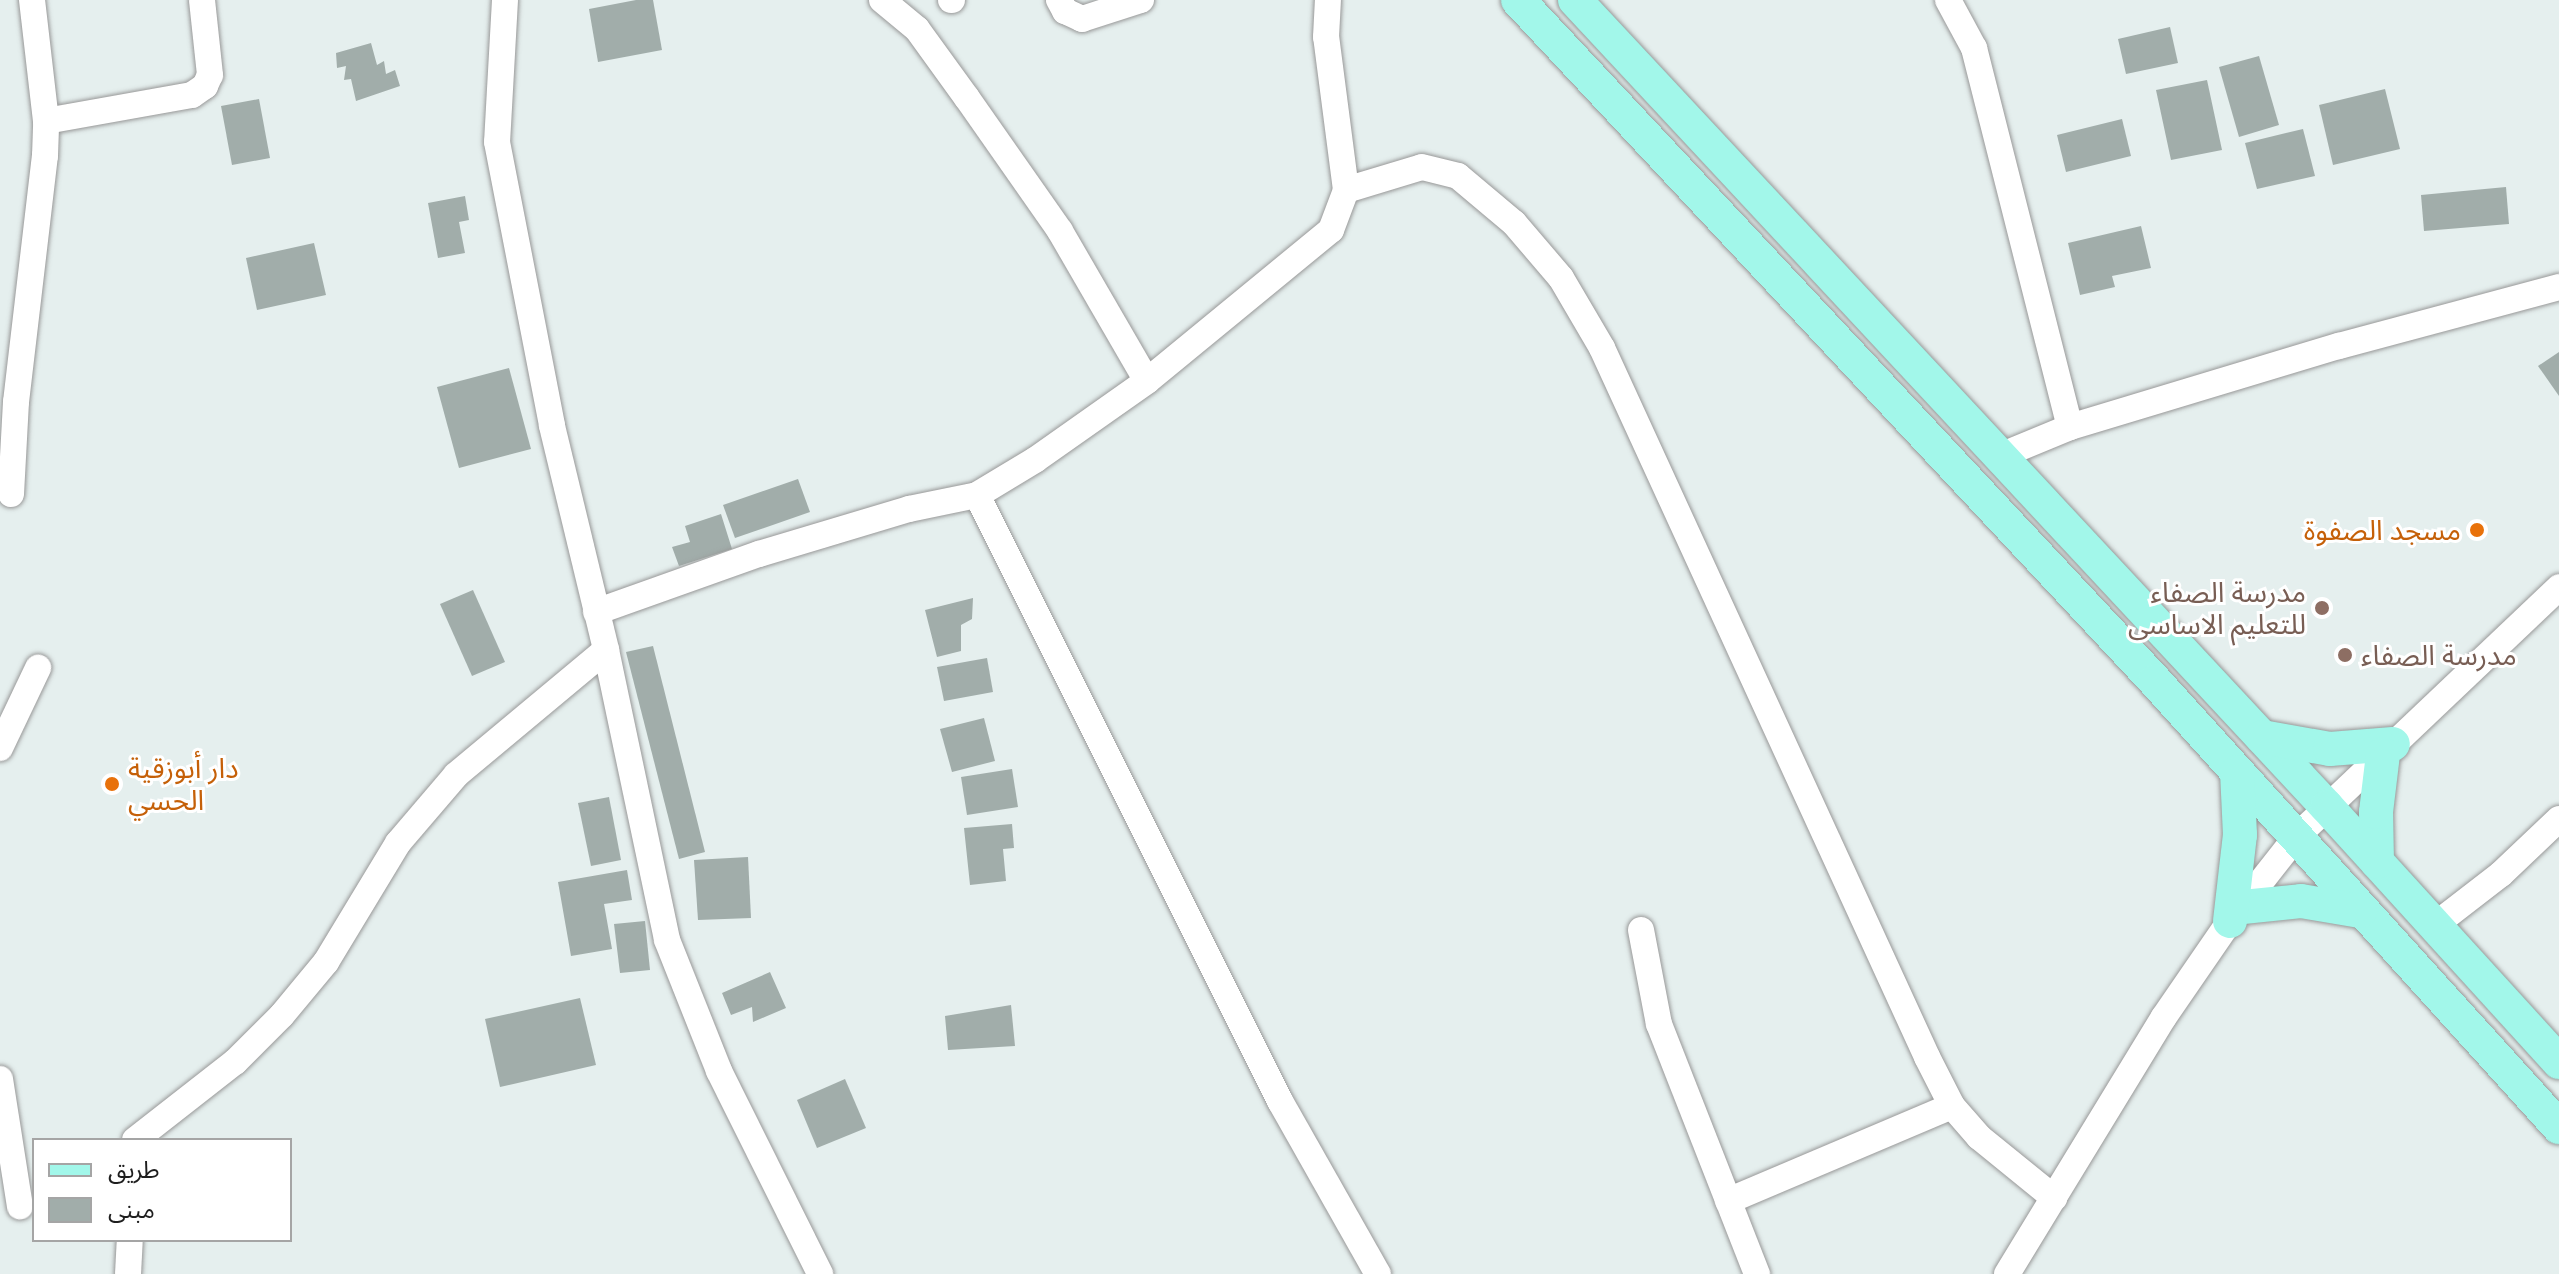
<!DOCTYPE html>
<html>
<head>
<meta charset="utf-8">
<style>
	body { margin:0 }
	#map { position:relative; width:2559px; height:1274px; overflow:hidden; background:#e5efee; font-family:"Golos Text","Noto Sans Arabic",sans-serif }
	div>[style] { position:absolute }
	.building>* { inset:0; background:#a1adaa }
	.roads { filter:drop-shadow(0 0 2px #989898) drop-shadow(0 0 2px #989898) }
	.minor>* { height:26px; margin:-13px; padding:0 13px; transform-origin:13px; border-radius:13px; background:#fff }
	.major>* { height:34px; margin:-17px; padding:0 17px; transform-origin:17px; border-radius:17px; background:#a2f7ea }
	.dots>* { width:22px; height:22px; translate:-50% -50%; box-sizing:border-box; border:4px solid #fff; border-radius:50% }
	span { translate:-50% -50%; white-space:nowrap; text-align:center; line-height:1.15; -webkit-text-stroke:6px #fff; paint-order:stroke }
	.food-label { font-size:28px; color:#c56008 }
	.right { translate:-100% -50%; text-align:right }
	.left { translate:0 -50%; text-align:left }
	.education-label { font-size:28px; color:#785e54 }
	.legend { position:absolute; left:32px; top:1138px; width:260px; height:104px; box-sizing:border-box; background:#fff; border:2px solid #a5a5a5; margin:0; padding:10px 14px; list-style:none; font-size:24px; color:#1e1e1e }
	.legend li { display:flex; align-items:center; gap:16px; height:40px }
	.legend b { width:40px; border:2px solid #a5a5a5 }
</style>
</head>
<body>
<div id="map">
	<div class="building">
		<i style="clip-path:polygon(636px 0,653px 0,662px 50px,598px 62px,589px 9px)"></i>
		<i style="clip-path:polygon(2170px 27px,2178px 63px,2126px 74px,2118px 39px)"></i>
		<i style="clip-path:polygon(371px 43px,377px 65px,384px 61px,386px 74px,395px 70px,400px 86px,356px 101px,351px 79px,344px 80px,346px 66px,337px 68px,336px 53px)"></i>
		<i style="clip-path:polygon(2259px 56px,2279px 125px,2239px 137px,2219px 67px)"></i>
		<i style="clip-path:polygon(2207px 80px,2222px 150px,2171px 160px,2156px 90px)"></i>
		<i style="clip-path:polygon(2385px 89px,2400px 149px,2333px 165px,2319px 105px)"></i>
		<i style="clip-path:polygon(259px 99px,270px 158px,232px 165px,221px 106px)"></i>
		<i style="clip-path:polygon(2122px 119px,2131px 156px,2066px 172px,2057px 135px)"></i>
		<i style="clip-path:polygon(2303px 129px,2315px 176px,2257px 189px,2245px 143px)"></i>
		<i style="clip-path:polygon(2506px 187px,2509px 224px,2424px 231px,2421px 195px)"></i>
		<i style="clip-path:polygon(465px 196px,469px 220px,459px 222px,465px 253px,438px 258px,428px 203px)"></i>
		<i style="clip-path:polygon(2141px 226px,2151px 268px,2112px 276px,2115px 287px,2080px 295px,2068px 243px)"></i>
		<i style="clip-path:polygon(314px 243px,326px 295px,257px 310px,246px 258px)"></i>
		<i style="clip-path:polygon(2559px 352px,2559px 396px,2538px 366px)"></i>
		<i style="clip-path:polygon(509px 368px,531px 449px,459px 468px,437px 387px)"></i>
		<i style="clip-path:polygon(798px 479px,810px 512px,735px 538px,723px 505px)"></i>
		<i style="clip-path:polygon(721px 514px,732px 549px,679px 566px,672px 547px,690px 542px,685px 526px)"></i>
		<i style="clip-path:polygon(473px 590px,505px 662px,472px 676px,440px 604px)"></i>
		<i style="clip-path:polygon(973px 598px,972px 619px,961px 625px,961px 651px,937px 657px,925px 610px)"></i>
		<i style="clip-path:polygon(653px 646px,705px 852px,679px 859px,626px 652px)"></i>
		<i style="clip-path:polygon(987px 658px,993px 692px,944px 701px,937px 667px)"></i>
		<i style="clip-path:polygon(984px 718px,995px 761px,952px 772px,940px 729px)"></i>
		<i style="clip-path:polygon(1012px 769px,1018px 807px,967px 815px,961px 777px)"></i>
		<i style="clip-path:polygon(609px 797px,621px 860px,591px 866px,578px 803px)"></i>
		<i style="clip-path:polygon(1012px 824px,1014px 848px,1003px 849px,1006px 881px,970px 885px,964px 828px)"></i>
		<i style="clip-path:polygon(748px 857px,751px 918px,698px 920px,694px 860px)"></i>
		<i style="clip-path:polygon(627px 870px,632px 900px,604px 904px,612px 949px,571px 956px,558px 882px)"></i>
		<i style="clip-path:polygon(645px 921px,650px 970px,620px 973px,614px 924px)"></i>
		<i style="clip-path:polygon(770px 972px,786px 1008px,753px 1022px,752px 1007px,731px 1015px,722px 993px)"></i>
		<i style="clip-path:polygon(580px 998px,596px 1065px,500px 1087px,485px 1019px)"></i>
		<i style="clip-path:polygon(1011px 1005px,1015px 1046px,948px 1050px,945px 1016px)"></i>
		<i style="clip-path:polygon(845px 1079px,866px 1128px,817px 1148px,797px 1100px)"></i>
	</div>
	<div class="roads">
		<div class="minor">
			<i style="left:505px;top:0;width:142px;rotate:93.2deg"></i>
			<i style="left:497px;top:142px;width:289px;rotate:79deg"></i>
			<i style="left:552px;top:426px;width:230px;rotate:76.4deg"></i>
			<i style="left:606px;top:650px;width:296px;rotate:78.1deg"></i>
			<i style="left:667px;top:940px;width:141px;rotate:68.3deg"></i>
			<i style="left:719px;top:1071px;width:227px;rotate:63.5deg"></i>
			<i style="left:882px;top:0;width:45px;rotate:39.6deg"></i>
			<i style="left:917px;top:29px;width:85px;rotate:54.1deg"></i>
			<i style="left:967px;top:98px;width:162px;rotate:55deg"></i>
			<i style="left:1060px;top:231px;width:173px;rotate:59.9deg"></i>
			<i style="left:951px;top:0;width:1px"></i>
			<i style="left:1059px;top:0;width:13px;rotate:61deg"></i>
			<i style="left:1065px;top:11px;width:19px;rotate:25deg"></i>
			<i style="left:1082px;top:19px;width:62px;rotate:-17.9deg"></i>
			<i style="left:1948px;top:0;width:55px;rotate:61.6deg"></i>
			<i style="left:1974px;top:48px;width:391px;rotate:75.8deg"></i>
			<i style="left:46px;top:121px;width:148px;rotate:-10.1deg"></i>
			<i style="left:192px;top:95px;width:16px;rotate:-35deg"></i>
			<i style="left:205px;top:86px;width:12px;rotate:-66deg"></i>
			<i style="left:210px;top:75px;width:75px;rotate:-96.1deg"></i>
			<i style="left:1346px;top:190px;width:79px;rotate:-16.8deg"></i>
			<i style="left:1422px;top:167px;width:37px;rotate:14deg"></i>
			<i style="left:1458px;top:176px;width:73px;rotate:40deg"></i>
			<i style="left:1514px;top:223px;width:72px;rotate:49.5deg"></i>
			<i style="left:1561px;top:278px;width:81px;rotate:59.6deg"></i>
			<i style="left:1602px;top:348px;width:780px;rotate:65.37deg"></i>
			<i style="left:1927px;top:1057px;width:55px;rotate:63deg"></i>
			<i style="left:1952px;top:1106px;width:41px;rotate:48.9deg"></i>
			<i style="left:1979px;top:1137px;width:97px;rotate:39.1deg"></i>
			<i style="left:2000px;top:456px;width:76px;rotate:-22.5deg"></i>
			<i style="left:2070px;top:427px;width:281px;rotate:-16.8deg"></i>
			<i style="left:2339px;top:346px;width:228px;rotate:-15deg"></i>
			<i style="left:11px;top:494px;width:92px;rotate:-86.9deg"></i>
			<i style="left:16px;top:402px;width:248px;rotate:-83.3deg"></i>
			<i style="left:45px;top:156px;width:35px;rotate:-88deg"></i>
			<i style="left:46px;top:121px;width:122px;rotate:-96.6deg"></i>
			<i style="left:977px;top:495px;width:678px;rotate:63.43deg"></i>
			<i style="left:1280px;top:1101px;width:199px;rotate:60.5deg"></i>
			<i style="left:596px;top:612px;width:173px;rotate:-19.6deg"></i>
			<i style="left:759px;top:554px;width:157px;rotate:-16.7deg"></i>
			<i style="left:909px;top:509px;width:69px;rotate:-11.6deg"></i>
			<i style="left:977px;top:495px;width:68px;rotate:-31.1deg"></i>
			<i style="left:1035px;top:460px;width:137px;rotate:-35.2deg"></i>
			<i style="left:1147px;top:381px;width:238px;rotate:-39.4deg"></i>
			<i style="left:1331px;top:230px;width:43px;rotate:-69.4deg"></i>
			<i style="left:1346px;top:190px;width:154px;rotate:-97.4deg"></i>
			<i style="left:1326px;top:37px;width:37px;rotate:-87deg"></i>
			<i style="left:0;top:748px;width:89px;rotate:-64.6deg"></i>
			<i style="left:2435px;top:925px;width:83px;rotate:-37.7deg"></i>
			<i style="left:2501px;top:874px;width:80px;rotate:-43.5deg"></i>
			<i style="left:1641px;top:930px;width:96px;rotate:79.2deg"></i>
			<i style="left:1659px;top:1024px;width:269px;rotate:68.6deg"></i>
			<i style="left:0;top:1079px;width:129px;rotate:81.1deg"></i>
			<i style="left:135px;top:1140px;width:127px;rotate:-38deg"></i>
			<i style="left:235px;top:1062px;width:66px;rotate:-45deg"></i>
			<i style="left:282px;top:1015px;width:69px;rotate:-50.3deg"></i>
			<i style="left:326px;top:962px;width:139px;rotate:-58.8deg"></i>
			<i style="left:398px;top:843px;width:89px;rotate:-49.5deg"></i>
			<i style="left:456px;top:775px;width:195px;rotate:-39.8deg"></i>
			<i style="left:1728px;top:1201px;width:243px;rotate:-23deg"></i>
			<i style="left:128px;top:1274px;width:34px;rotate:-87deg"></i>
			<i style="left:2007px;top:1274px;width:301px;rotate:-58.6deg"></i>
			<i style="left:2164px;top:1017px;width:116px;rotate:-55.5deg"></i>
			<i style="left:2230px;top:921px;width:107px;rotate:-51.8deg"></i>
			<i style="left:2296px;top:837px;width:363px;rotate:-43.5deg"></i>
		</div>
		<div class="major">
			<i style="left:1518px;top:0;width:932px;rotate:46.91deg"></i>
			<i style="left:2155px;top:681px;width:602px;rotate:47.83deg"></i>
			<i style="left:1575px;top:0;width:1103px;rotate:47.02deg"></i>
			<i style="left:2327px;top:807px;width:345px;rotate:47.7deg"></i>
			<i style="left:2262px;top:737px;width:69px;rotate:10deg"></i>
			<i style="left:2330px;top:749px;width:63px;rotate:-4.5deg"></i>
			<i style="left:2377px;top:862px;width:50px;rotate:-91.1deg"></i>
			<i style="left:2376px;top:812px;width:58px;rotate:-83.1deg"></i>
			<i style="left:2243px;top:907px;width:58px;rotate:-5.9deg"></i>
			<i style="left:2301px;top:901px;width:60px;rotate:9.6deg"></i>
			<i style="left:2230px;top:921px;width:87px;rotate:-83.4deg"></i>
			<i style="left:2240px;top:835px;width:63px;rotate:-92.7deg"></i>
		</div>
	</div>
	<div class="dots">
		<i style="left:2477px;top:530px;background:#e8710a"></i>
		<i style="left:2322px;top:608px;background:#8d6e63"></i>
		<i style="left:2345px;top:655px;background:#8d6e63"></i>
		<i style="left:112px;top:784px;background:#e8710a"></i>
	</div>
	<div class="food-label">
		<span class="right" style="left:2461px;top:530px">مسجد الصفوة</span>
		<span class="left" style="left:128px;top:784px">دار أبوزقية<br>الحسي</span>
	</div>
	<div class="education-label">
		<span class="right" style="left:2306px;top:608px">مدرسة الصفاء<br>للتعليم الاساسى</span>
		<span class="left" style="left:2361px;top:655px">مدرسة الصفاء</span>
	</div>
	<ul class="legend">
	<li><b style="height:10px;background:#a2f7ea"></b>طريق</li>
	<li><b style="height:22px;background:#a1adaa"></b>مبنى</li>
	</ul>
</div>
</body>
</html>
